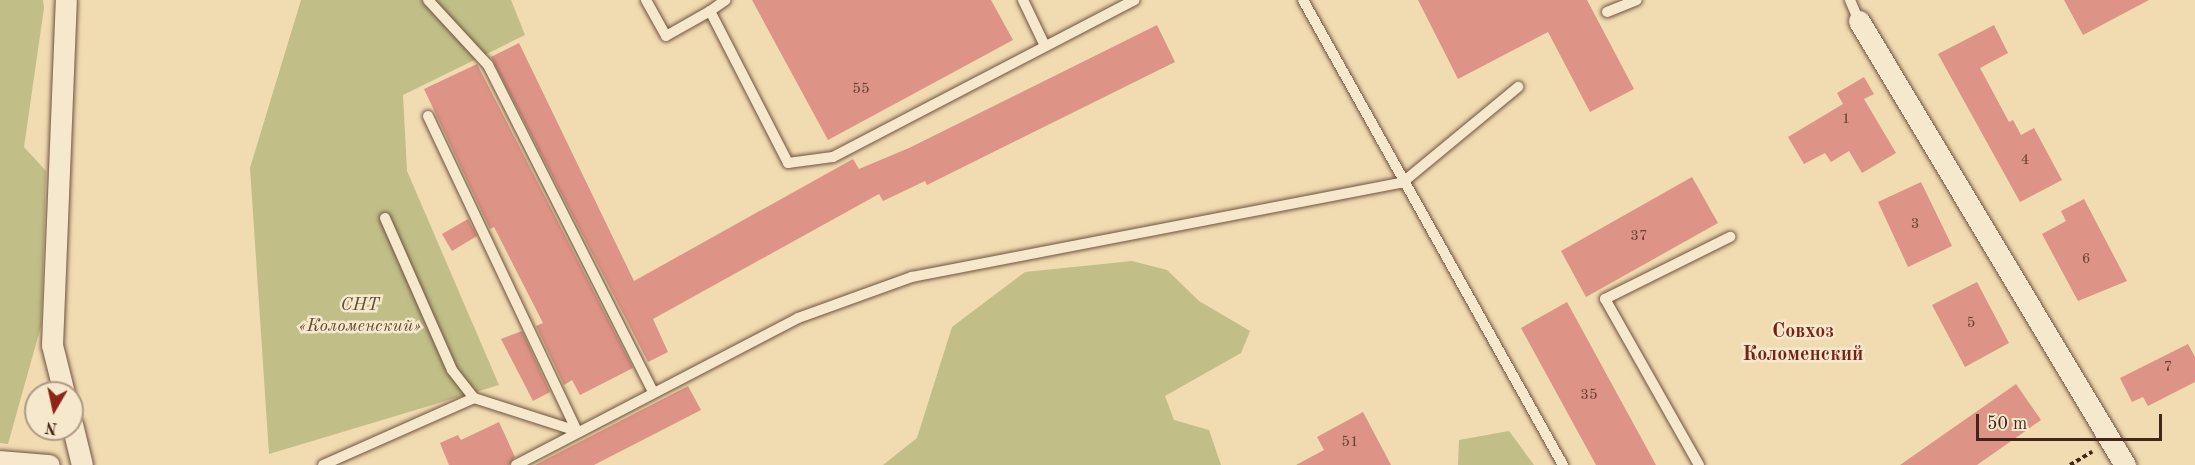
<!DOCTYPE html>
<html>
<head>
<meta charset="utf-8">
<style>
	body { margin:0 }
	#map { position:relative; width:2195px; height:465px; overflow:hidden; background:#f1dbb1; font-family:"Old Standard TT",serif }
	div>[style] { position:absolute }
	.green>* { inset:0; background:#c1be87 }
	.building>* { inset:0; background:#dd9386 }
	.path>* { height:4px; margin-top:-2px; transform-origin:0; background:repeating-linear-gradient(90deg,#43261a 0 4.5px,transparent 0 7.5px) }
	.roads { filter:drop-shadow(0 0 2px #6e5340) drop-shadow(0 0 2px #6e5340) }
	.lane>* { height:10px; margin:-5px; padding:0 5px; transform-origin:5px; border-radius:5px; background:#f6e8cc }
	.street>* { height:21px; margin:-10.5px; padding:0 10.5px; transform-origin:10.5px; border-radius:10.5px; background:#f6e8cc }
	span { translate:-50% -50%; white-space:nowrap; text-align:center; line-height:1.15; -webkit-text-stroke:5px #f6e8cc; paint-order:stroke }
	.number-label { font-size:15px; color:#6a4135 }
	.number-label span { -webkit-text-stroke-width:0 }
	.park-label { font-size:18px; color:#624c35; font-style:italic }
	.neighbourhood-label { font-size:20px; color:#7a1f14; font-weight:700 }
	.north { position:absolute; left:24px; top:381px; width:60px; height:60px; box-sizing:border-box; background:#f6e8cc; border:2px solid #ae9a85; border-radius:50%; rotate:189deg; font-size:16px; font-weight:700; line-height:24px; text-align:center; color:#43261a }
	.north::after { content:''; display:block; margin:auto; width:21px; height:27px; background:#8f2418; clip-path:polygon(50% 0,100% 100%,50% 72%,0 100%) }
	.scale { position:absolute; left:1976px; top:414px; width:186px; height:27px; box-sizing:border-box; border:3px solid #43261a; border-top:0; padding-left:8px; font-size:18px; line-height:21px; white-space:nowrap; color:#43261a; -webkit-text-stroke:4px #f6e8cc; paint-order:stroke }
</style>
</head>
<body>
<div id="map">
	<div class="green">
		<i style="clip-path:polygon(0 0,43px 0,44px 8px,24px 147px,46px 171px,41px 326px,8px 444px,0 443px)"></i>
		<i style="clip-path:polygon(301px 0,511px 0,525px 35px,403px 95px,407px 171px,499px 385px,269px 454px,250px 168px)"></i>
		<i style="clip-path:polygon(1132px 261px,1167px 270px,1199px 301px,1250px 331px,1241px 353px,1165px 396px,1174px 420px,1209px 430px,1221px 465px,883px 465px,917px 438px,952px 327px,1025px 272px)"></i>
		<i style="clip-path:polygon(1509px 431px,1534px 465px,1458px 465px,1459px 440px)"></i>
	</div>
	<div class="building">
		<i style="clip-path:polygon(752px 0,991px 0,1013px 40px,828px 140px)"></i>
		<i style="clip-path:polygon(1418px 0,1587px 0,1634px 89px,1590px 112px,1548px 32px,1458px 79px)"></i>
		<i style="clip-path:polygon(2064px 0,2149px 0,2083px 35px)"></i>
		<i style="clip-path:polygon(1157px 25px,1175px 62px,927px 185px,925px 181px,883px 201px,879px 194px,653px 319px,668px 352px,648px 362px,491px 57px,519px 43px,634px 281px,853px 159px,859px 169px,909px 148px)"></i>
		<i style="clip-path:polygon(1994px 25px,2008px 53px,1980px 68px,2009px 122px,2013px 120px,2021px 135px,2034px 128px,2062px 180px,2020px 202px,1938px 54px)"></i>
		<i style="clip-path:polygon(477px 64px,633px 368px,580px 395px,572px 380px,564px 385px,536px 326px,543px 323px,494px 227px,490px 229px,424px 89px)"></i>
		<i style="clip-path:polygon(1864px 77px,1874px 94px,1864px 99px,1896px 153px,1862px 173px,1849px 151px,1831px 162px,1825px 153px,1804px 164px,1788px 137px,1843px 104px,1837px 93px)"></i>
		<i style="clip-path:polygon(1692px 177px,1718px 223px,1586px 297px,1561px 251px)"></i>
		<i style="clip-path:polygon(1921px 182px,1952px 246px,1908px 267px,1878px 202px)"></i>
		<i style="clip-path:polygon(2084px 199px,2127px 281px,2078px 301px,2042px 234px,2066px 221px,2061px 211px)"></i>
		<i style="clip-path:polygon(468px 219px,477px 236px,452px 251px,442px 234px)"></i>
		<i style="clip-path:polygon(1977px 282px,2009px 343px,1965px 367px,1932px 305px)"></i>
		<i style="clip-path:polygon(1567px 302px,1656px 465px,1596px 465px,1521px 328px)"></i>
		<i style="clip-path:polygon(522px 331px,550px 392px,533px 401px,501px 339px)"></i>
		<i style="clip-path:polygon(2188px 344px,2195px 357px,2195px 382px,2148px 406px,2143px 397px,2132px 402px,2120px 378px)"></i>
		<i style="clip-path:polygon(2016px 384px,2041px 420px,1977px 465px,1900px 465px)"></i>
		<i style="clip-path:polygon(688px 386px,701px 410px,594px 465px,535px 465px)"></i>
		<i style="clip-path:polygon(1363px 412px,1391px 465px,1296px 465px,1324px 450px,1317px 437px)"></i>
		<i style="clip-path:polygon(499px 422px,515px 457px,509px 465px,449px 465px,440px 443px,458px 435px,461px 440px)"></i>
	</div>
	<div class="path">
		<i style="left:2070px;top:465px;width:26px;rotate:-31deg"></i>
	</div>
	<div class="roads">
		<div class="lane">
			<i style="left:428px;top:0;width:88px;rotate:47.3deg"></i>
			<i style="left:488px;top:65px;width:364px;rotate:63.2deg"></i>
			<i style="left:646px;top:0;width:41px;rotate:60.9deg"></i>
			<i style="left:666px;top:36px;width:51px;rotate:-29.6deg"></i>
			<i style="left:710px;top:11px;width:171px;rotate:62.8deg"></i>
			<i style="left:788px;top:163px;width:45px;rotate:-7.6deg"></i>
			<i style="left:833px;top:157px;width:340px;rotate:-27.5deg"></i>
			<i style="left:1023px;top:0;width:51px;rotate:64.4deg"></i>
			<i style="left:1303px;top:0;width:533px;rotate:60.79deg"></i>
			<i style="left:1850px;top:0;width:23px;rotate:67deg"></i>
			<i style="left:710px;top:11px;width:19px;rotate:-35deg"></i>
			<i style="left:1607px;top:12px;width:32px;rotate:-22deg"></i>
			<i style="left:428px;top:116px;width:348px;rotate:64.7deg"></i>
			<i style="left:385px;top:218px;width:166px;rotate:66.2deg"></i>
			<i style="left:452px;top:370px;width:36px;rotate:52deg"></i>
			<i style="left:323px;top:465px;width:165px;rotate:-23.9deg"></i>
			<i style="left:474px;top:398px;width:108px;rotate:17.8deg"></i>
			<i style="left:516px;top:465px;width:318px;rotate:-27.5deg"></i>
			<i style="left:798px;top:318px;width:121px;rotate:-19.8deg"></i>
			<i style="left:912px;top:277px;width:499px;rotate:-10.9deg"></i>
			<i style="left:1402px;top:183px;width:151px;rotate:-39.6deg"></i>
			<i style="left:1699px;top:465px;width:191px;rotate:-119.5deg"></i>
			<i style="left:1605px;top:299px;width:140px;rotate:-26.4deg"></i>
		</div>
		<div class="street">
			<i style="left:1859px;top:21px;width:518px;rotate:59.07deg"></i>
			<i style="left:64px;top:393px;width:49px;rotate:-104deg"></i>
			<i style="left:52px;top:345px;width:345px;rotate:-87.7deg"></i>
			<i style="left:72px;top:424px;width:42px;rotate:76.3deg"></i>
			<i style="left:0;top:461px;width:49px;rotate:4.7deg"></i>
		</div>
	</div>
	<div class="number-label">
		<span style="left:861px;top:90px">55</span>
		<span style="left:1846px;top:120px">1</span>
		<span style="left:2025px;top:161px">4</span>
		<span style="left:1915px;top:225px">3</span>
		<span style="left:1639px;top:237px">37</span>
		<span style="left:2086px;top:260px">6</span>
		<span style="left:1971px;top:324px">5</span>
		<span style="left:2168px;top:368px">7</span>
		<span style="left:1589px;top:396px">35</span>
		<span style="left:1350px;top:443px">51</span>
	</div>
	<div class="park-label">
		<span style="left:360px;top:316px">СНТ<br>«Коломенский»</span>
	</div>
	<div class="neighbourhood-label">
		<span style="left:1803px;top:344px">Совхоз<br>Коломенский</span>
	</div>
	<div class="north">N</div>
	<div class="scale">50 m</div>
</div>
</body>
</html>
